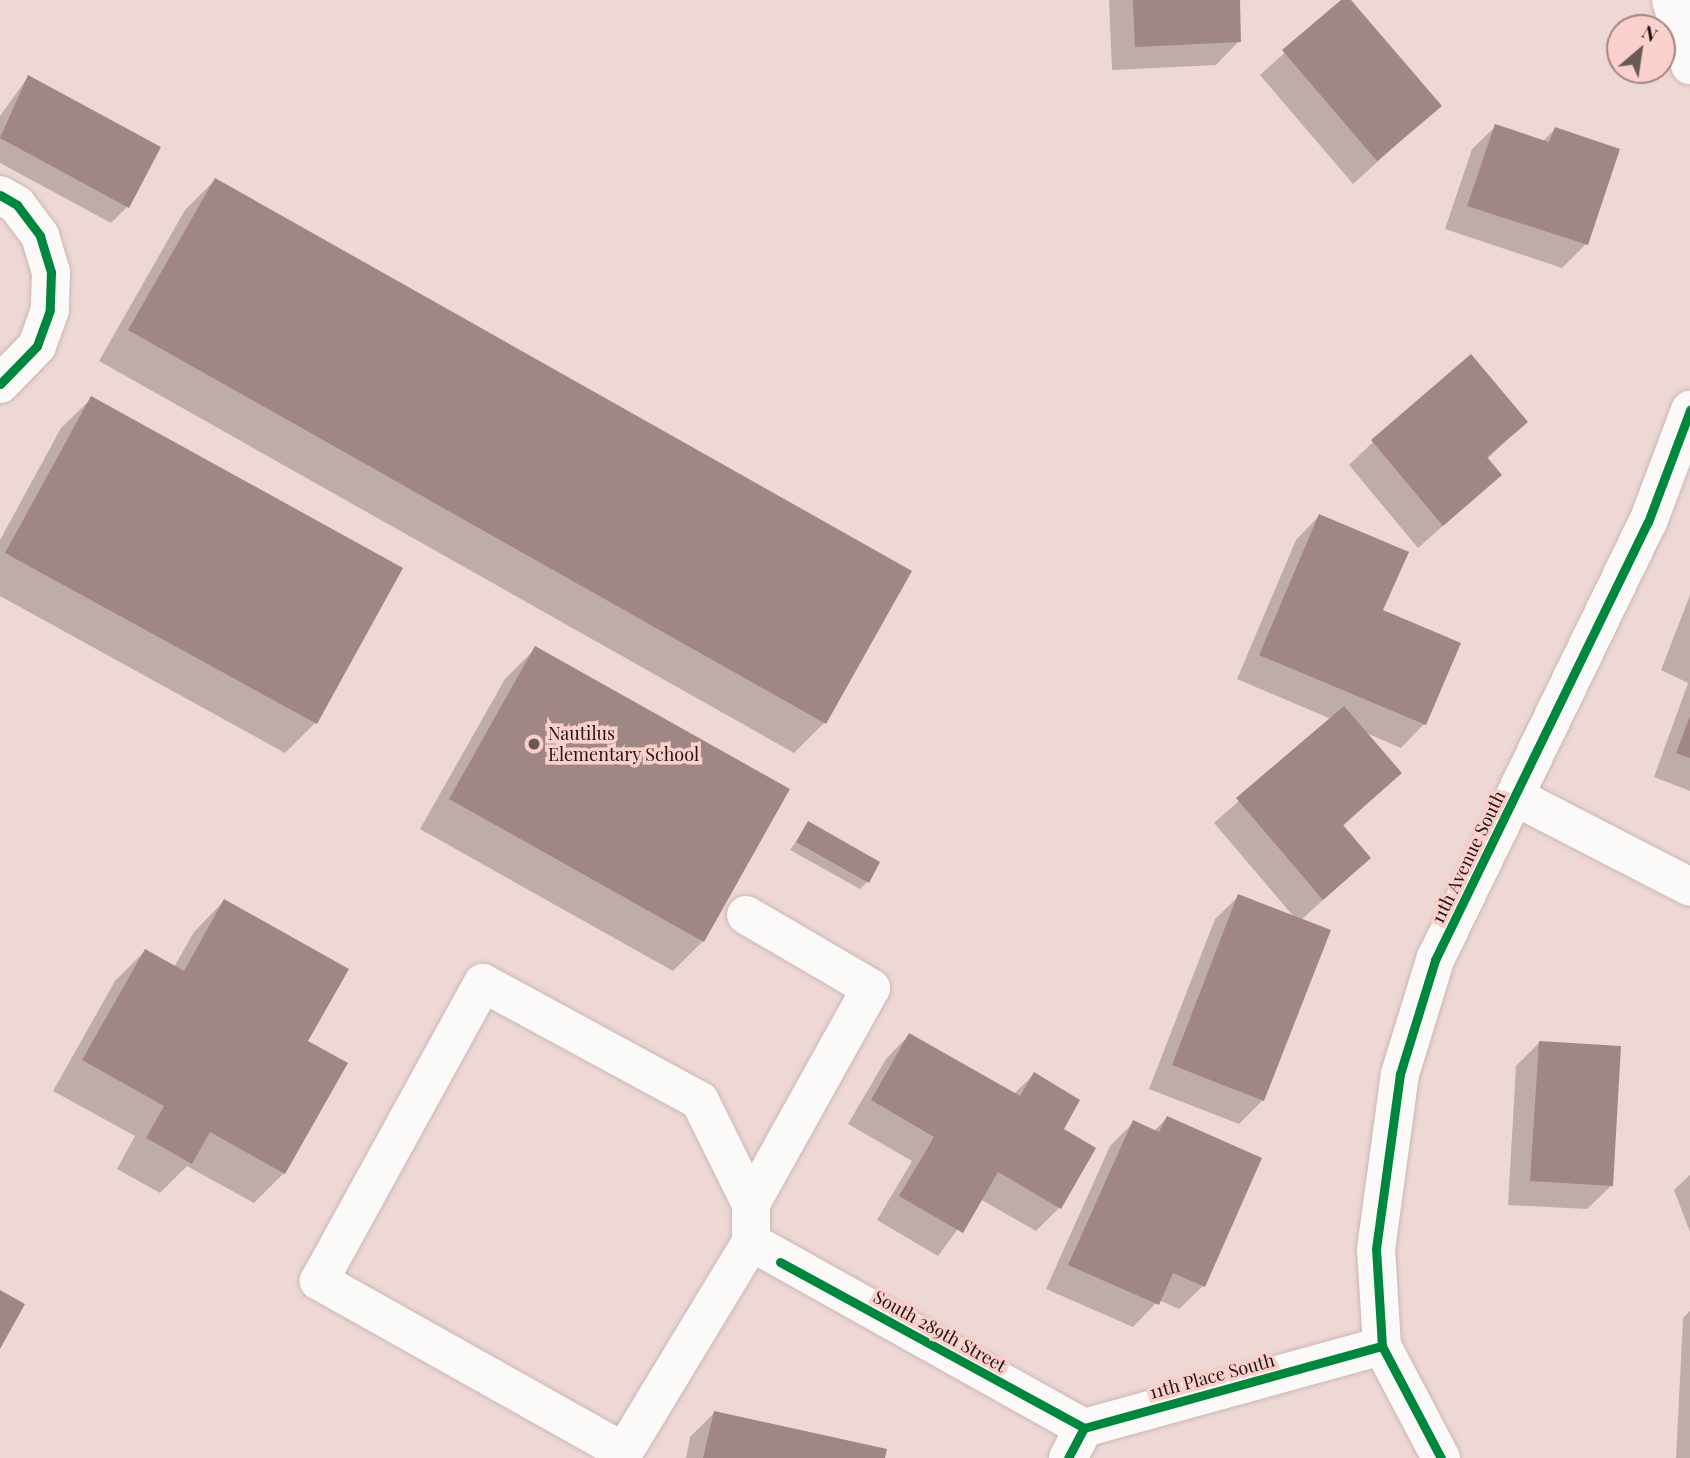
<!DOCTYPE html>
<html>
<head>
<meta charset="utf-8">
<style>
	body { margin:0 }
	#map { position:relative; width:1690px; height:1458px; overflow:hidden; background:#eed8d6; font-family:"Playfair Display",serif }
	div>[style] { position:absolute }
	.shadow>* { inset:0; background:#0003 }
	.building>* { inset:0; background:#a08785 }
	.roads { filter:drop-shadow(0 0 2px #cab7b5) drop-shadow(0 0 2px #cab7b5) }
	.minor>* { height:38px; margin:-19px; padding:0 19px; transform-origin:19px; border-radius:19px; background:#fcf9f9 }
	.cycleway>* { height:9px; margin:-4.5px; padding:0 4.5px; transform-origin:4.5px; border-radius:4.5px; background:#00873e }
	.dots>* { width:19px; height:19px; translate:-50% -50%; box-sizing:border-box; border:4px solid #f9d0cb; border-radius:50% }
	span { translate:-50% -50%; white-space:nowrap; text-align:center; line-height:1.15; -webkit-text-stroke:7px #f9d0cb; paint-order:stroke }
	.poi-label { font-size:18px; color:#251412 }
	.left { translate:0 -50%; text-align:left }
	.street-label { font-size:18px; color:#251412 }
	.north { position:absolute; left:1606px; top:14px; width:70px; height:70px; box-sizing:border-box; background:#f9d0cb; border:2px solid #a48581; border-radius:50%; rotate:29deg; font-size:19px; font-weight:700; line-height:28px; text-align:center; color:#251412 }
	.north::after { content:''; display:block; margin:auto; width:24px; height:32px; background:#6b5957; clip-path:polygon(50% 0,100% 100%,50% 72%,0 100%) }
</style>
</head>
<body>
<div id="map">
	<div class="shadow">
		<i style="clip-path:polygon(1109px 0,1238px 0,1239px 41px,1216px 65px,1112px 70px)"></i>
		<i style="clip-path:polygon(1343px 0,1439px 106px,1353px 184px,1260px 75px)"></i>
		<i style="clip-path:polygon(28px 77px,127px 207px,111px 223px,0 163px,0 116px)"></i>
		<i style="clip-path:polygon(1496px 126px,1542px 142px,1555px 129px,1586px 244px,1562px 268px,1445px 229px,1472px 149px)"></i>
		<i style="clip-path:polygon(215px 180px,824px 723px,794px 753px,99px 361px,185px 210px)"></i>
		<i style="clip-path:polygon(92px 398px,315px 723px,285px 753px,0 596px,0 540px,61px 428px)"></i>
		<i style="clip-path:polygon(1526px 422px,1487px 459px,1500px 475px,1418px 548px,1349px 465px,1373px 442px)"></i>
		<i style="clip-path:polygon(1319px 516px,1381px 611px,1424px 724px,1401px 748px,1364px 732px,1400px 773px,1342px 827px,1369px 858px,1301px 920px,1263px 1100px,1239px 1124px,1149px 1089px,1215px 919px,1239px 896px,1295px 918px,1214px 823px,1331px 719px,1237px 679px,1296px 540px)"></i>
		<i style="clip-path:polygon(1690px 595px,1690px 791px,1654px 777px,1688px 683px,1661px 670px)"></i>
		<i style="clip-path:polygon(535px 649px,703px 941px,673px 971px,420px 829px,505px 679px)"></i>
		<i style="clip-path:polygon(809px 823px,867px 882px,860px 889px,790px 850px)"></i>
		<i style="clip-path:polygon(224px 901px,306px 1041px,345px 1063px,284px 1173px,254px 1203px,187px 1166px,160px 1193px,117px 1169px,135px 1136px,53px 1091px,115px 981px,145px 951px,174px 967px,194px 932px)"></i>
		<i style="clip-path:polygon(909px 1035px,1014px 1094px,1034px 1074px,1061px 1130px,1059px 1208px,1036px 1231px,980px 1199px,938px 1256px,877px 1220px,912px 1161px,848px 1124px,886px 1059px)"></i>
		<i style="clip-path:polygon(1540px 1042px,1611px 1186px,1587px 1209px,1508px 1205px,1516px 1066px)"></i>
		<i style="clip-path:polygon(1167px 1118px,1203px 1286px,1179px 1309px,1159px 1300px,1133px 1327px,1046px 1289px,1110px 1146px,1134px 1122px,1154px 1131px)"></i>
		<i style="clip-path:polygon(1690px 1175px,1690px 1232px,1674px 1190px)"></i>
		<i style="clip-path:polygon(1690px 1311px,1690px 1458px,1676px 1458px,1683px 1318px)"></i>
		<i style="clip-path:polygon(714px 1413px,883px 1458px,686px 1458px,690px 1437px)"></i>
	</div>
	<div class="building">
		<i style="clip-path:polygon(1133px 0,1240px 0,1241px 42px,1135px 47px)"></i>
		<i style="clip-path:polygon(1341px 0,1351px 0,1442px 106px,1377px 161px,1282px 50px)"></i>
		<i style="clip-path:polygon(28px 75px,161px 147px,129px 208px,0 138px)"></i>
		<i style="clip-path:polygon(1495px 124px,1549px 142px,1555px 127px,1620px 149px,1588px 245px,1467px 206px)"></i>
		<i style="clip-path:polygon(215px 178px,912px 571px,826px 724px,128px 330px)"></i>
		<i style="clip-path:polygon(1471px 354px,1528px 422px,1487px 457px,1502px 475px,1443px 526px,1371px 440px)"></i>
		<i style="clip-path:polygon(91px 396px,403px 568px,317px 724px,5px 553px)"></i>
		<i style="clip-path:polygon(1319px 514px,1409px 552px,1383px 610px,1461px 643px,1426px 725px,1259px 655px)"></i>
		<i style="clip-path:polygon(535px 646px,790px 789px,704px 942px,449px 799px)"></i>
		<i style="clip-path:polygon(1344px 706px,1402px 773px,1343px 825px,1371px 858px,1323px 900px,1236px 798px)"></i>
		<i style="clip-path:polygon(1690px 716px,1690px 758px,1676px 753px)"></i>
		<i style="clip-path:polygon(808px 821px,880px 862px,869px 883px,796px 842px)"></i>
		<i style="clip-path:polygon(1238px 894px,1331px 930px,1264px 1101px,1172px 1065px)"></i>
		<i style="clip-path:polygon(224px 899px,349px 969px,308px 1041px,348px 1063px,285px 1174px,210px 1132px,192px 1164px,146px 1138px,164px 1106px,82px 1060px,145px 949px,184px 971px)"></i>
		<i style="clip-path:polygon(909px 1033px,1020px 1096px,1034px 1072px,1080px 1100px,1064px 1129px,1096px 1148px,1061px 1209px,998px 1172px,963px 1233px,899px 1196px,934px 1137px,871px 1100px)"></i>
		<i style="clip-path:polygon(1539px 1041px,1621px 1046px,1613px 1186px,1530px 1181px)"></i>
		<i style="clip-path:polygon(1167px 1116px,1262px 1158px,1205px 1287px,1173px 1273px,1159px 1305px,1068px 1265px,1133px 1120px,1159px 1132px)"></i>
		<i style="clip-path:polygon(0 1290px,25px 1304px,0 1349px)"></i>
		<i style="clip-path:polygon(714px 1411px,887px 1449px,885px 1458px,703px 1458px)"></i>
	</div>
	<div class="roads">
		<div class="minor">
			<i style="left:1671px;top:0;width:68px;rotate:73.7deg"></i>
			<i style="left:0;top:195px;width:20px;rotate:30deg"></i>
			<i style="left:17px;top:205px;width:39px;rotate:53deg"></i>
			<i style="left:40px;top:236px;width:38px;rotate:73deg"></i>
			<i style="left:51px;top:272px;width:38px;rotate:92deg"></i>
			<i style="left:50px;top:310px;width:38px;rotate:110deg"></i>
			<i style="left:37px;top:346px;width:53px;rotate:134.2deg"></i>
			<i style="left:1516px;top:797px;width:196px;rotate:27.3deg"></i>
			<i style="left:746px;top:915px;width:145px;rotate:30.3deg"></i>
			<i style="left:871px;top:988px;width:247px;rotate:119.1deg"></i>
			<i style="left:483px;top:983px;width:247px;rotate:28.5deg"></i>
			<i style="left:700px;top:1101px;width:115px;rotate:63.7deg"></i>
			<i style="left:751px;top:1204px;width:38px;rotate:90deg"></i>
			<i style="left:751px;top:1242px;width:245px;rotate:121.2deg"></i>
			<i style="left:624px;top:1452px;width:350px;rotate:-150.7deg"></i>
			<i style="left:319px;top:1281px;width:340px;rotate:-61.2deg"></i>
			<i style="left:751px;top:1242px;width:381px;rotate:29.2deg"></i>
			<i style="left:1068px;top:1458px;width:34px;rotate:-62deg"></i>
			<i style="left:1084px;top:1428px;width:309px;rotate:-15.4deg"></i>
			<i style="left:1441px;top:1458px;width:127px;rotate:-117.8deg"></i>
			<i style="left:1382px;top:1346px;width:97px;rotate:-93.5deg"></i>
			<i style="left:1376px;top:1249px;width:177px;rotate:-82.2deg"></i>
			<i style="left:1400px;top:1074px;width:119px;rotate:-72.9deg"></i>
			<i style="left:1435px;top:960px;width:487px;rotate:-64.1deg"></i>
			<i style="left:1648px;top:522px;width:120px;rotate:-69.4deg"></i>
		</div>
	</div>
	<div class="cycleway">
		<i style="left:0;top:195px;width:20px;rotate:30deg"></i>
		<i style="left:17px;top:205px;width:39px;rotate:53deg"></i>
		<i style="left:40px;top:236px;width:38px;rotate:73deg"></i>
		<i style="left:51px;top:272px;width:38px;rotate:92deg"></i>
		<i style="left:50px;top:310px;width:38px;rotate:110deg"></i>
		<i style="left:37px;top:346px;width:53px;rotate:134.2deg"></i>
		<i style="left:780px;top:1262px;width:346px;rotate:28.6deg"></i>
		<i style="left:1068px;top:1458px;width:34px;rotate:-62deg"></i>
		<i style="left:1084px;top:1428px;width:309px;rotate:-15.4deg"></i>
		<i style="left:1441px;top:1458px;width:127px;rotate:-117.8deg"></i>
		<i style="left:1382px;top:1346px;width:97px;rotate:-93.5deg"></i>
		<i style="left:1376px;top:1249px;width:177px;rotate:-82.2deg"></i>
		<i style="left:1400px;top:1074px;width:119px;rotate:-72.9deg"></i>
		<i style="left:1435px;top:960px;width:487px;rotate:-64.1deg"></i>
		<i style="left:1648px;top:522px;width:120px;rotate:-69.4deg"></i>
	</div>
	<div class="dots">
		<i style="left:534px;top:744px;background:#6b5957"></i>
	</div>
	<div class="poi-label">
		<span class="left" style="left:548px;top:744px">Nautilus<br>Elementary School</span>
	</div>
	<div class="street-label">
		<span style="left:1468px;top:857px;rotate:-64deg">11th Avenue South</span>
		<span style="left:940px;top:1331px;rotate:29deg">South 289th Street</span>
		<span style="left:1212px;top:1376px;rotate:-15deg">11th Place South</span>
	</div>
	<div class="north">N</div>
</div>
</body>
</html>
